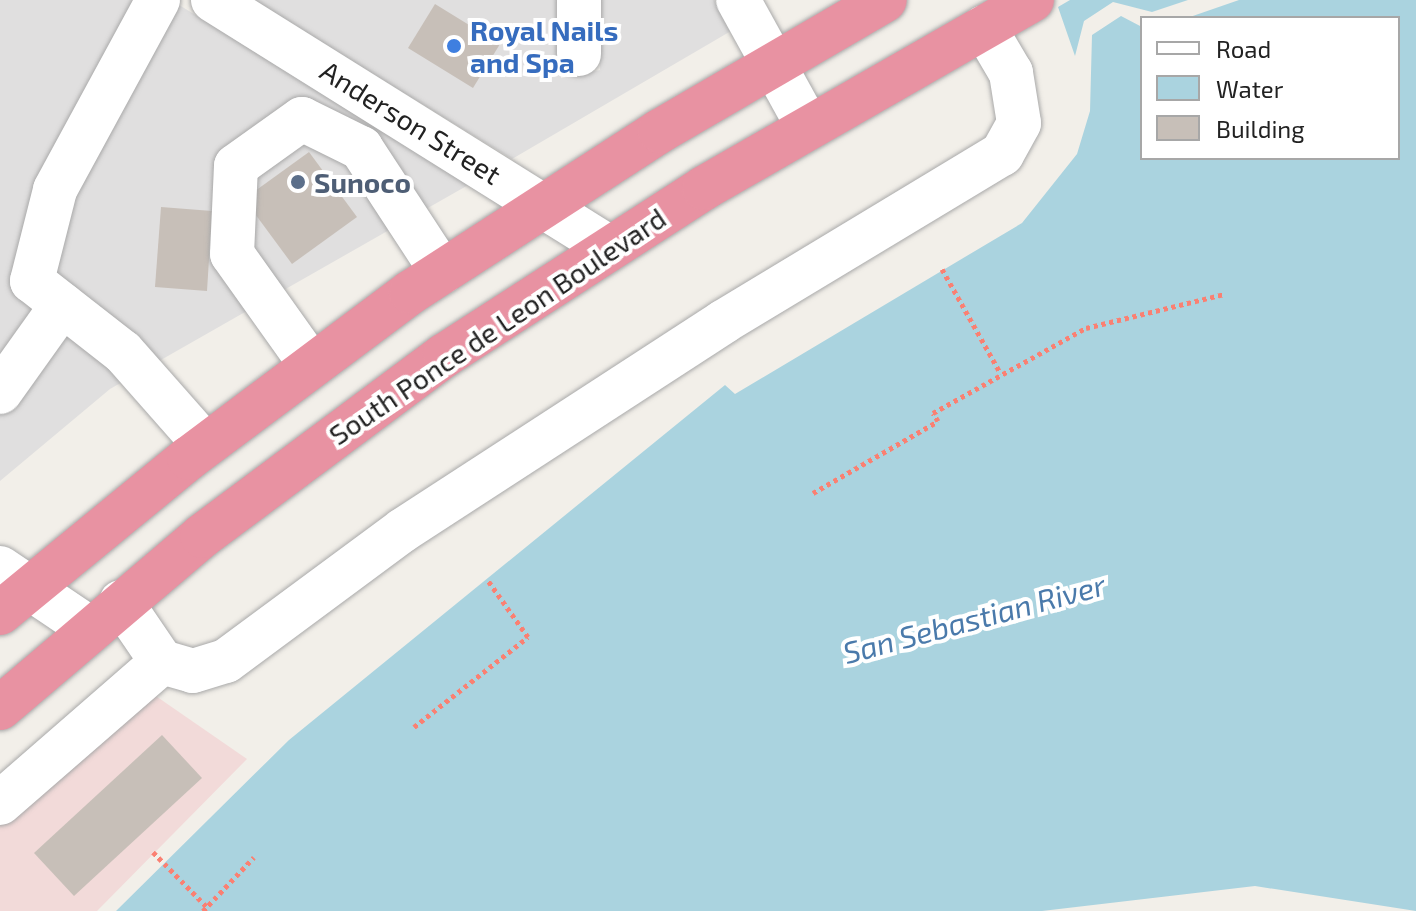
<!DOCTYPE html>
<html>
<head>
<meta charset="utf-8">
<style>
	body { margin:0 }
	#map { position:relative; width:1416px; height:911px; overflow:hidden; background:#f2efe9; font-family:"Exo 2",sans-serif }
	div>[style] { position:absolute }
	.residential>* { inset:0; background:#e0dfdf }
	.commercial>* { inset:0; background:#f2dad9 }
	.water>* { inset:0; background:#aad3df }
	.building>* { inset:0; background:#c7bfb8 }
	.path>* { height:5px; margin-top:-2.5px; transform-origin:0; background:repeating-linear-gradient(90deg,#fa8072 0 4px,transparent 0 8px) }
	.roads { filter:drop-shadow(0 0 2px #a9a9a9) drop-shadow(0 0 2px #a9a9a9) }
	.minor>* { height:44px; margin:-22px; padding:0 22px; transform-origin:22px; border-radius:22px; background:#fff }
	.highway>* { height:44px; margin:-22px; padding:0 22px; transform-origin:22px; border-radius:22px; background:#e892a2 }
	.dots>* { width:22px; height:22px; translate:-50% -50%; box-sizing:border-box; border:4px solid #fff; border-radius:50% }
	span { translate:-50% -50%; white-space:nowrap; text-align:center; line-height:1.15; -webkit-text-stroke:8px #fff; paint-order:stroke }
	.shop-label { font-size:28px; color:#366cbe; font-weight:700 }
	.left { translate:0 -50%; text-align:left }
	.street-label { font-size:28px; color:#222 }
	.service-label { font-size:28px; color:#4e5e75; font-weight:700 }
	.water-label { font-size:30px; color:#4a7aab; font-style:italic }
	.legend { position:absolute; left:1140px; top:16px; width:260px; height:144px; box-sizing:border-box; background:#fff; border:2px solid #a7a7a7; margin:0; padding:10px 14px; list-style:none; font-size:24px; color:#222 }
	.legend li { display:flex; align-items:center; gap:16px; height:40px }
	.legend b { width:40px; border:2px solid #a7a7a7 }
</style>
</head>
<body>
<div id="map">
	<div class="residential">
		<i style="clip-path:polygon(0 0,171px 0,470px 184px,110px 389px,0 481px)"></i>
		<i style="clip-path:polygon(252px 0,560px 0,561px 78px,600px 70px,598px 0,714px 0,731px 31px,512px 159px)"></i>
	</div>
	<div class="commercial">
		<i style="clip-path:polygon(137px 683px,247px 759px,97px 911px,0 911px,0 812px)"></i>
	</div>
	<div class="water">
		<i style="clip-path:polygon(1070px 0,1188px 0,1152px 12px,1113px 2px,1084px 21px,1075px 56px,1058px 7px)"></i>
		<i style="clip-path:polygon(1239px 0,1416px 0,1416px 911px,1255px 886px,1042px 911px,116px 911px,289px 740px,725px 385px,735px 394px,1022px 223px,1077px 154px,1090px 111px,1092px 35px,1121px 16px,1142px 27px,1142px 158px,1398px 158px,1398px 18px,1187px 18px)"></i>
	</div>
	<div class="building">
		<i style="clip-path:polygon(435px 4px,500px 44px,473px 88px,408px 48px)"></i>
		<i style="clip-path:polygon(309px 152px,357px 217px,292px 264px,244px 199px)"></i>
		<i style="clip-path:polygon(161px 207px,212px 211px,207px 291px,155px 287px)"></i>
		<i style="clip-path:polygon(162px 735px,202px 778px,74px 896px,34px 853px)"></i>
	</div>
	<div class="path">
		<i style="left:942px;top:269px;width:120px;rotate:60.7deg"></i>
		<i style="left:813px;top:493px;width:144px;rotate:-29.9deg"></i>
		<i style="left:938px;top:421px;width:9px;rotate:-122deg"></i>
		<i style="left:933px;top:413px;width:175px;rotate:-29.1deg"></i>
		<i style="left:1086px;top:328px;width:142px;rotate:-13.8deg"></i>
		<i style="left:414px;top:727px;width:145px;rotate:-38.3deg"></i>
		<i style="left:528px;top:637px;width:71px;rotate:-125.3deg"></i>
		<i style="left:153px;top:852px;width:77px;rotate:45.5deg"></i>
		<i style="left:203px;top:911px;width:74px;rotate:-46.6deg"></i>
	</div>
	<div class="roads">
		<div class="minor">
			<i style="left:158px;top:0;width:216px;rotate:118.5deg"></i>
			<i style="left:55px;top:190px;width:94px;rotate:104.2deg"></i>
			<i style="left:32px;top:281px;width:115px;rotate:38deg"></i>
			<i style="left:123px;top:352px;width:124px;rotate:48.6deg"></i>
			<i style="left:213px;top:0;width:466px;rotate:32deg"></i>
			<i style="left:738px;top:0;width:145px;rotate:61.1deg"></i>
			<i style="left:579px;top:54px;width:54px;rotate:-90deg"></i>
			<i style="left:311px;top:365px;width:136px;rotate:-125.4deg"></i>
			<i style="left:232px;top:254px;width:88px;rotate:-87.4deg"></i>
			<i style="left:236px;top:166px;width:81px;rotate:-35.5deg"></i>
			<i style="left:302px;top:119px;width:66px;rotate:26.2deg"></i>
			<i style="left:361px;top:148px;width:148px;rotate:56.8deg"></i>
			<i style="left:0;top:392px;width:107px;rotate:-54.5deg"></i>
			<i style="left:0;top:568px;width:107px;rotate:34deg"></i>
			<i style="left:121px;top:602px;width:73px;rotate:55.7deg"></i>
			<i style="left:162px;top:662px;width:32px;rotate:16deg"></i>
			<i style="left:193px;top:671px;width:34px;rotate:-17deg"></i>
			<i style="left:226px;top:661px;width:220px;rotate:-36.5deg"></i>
			<i style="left:403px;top:530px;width:382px;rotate:-33deg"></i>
			<i style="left:723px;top:322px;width:326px;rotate:-31.1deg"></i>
			<i style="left:1002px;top:154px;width:35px;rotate:-61deg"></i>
			<i style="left:1019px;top:123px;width:51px;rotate:-99.1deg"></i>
			<i style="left:1011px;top:73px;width:53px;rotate:-120.4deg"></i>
			<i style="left:0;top:803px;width:215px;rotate:-41deg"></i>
		</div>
		<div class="highway">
			<i style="left:0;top:613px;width:244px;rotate:-39.4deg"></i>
			<i style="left:189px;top:458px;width:277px;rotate:-36.8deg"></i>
			<i style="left:411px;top:292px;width:297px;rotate:-32.9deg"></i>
			<i style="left:660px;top:131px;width:260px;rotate:-30.2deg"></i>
			<i style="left:0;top:708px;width:265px;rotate:-40.4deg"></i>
			<i style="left:202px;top:536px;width:303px;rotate:-36.7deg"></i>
			<i style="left:445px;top:355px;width:308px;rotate:-32.8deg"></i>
			<i style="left:704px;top:188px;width:378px;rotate:-29.8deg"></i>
		</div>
	</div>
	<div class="dots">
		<i style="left:454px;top:46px;background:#3f7fe0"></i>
		<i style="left:298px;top:182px;background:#5c6f8a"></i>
	</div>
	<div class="shop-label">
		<span class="left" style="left:470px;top:46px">Royal Nails<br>and Spa</span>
	</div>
	<div class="street-label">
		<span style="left:411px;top:122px;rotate:32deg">Anderson Street</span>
		<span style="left:497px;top:326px;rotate:-34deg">South Ponce de Leon Boulevard</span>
	</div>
	<div class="service-label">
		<span class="left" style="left:314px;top:182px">Sunoco</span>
	</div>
	<div class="water-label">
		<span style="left:974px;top:618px;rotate:-15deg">San Sebastian River</span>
	</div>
	<ul class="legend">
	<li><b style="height:10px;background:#fff"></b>Road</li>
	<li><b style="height:22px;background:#aad3df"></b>Water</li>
	<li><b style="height:22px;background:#c7bfb8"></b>Building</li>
	</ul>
</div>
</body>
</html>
